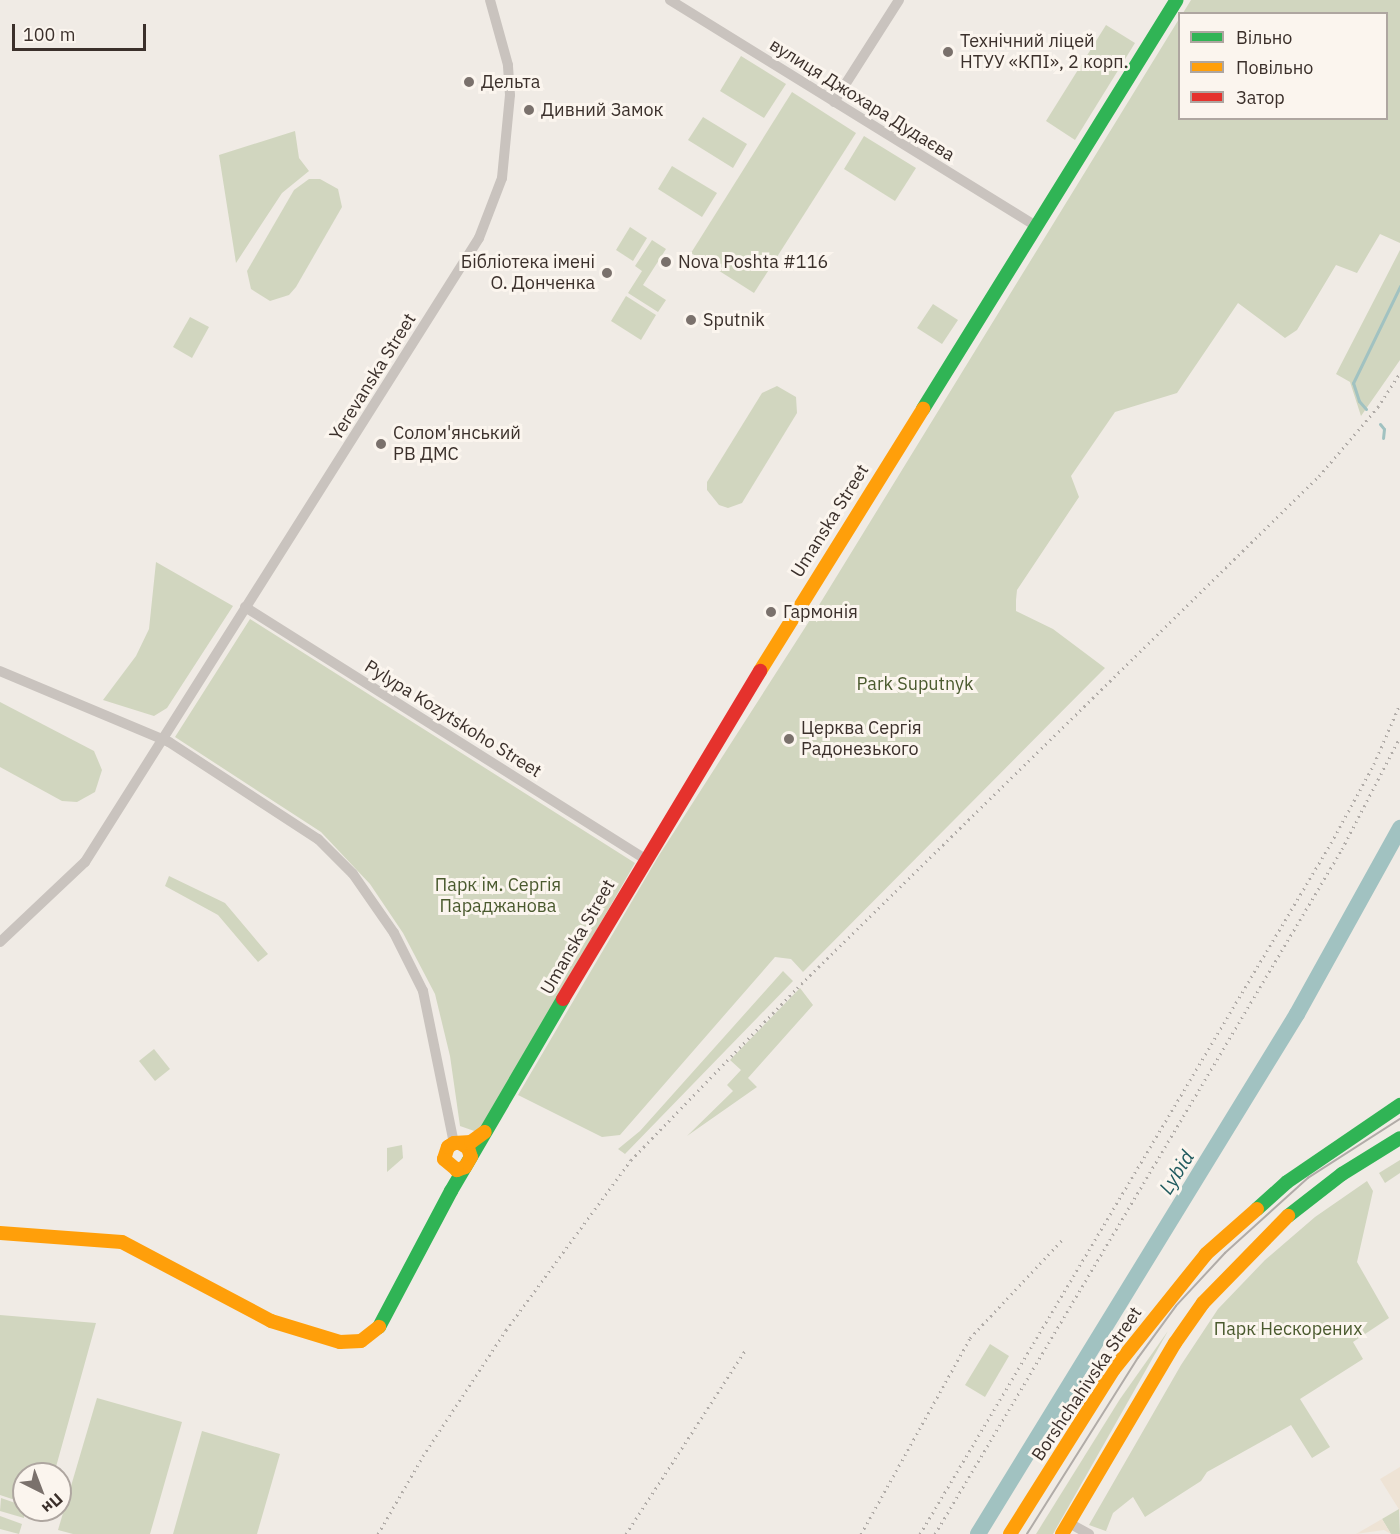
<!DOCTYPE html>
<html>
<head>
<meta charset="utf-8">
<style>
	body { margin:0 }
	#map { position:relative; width:1400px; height:1534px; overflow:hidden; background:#f0ebe5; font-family:"IBM Plex Sans",sans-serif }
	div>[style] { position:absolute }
	.green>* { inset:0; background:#d1d6bf }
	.plaza>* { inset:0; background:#eee3d5 }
	.stream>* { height:3px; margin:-1.5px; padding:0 1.5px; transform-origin:1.5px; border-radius:1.5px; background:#a1c2c1 }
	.river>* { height:16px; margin:-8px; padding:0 8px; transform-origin:8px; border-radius:8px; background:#a1c2c1 }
	.street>* { height:10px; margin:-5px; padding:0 5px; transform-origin:5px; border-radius:5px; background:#c9c3be }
	.fast>* { height:14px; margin:-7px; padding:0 7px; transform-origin:7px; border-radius:7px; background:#30b455 }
	.slow>* { height:14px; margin:-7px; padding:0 7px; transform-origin:7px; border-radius:7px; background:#ff9f0a }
	.jam>* { height:14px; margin:-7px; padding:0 7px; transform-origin:7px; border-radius:7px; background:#e5322d }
	.tram>* { height:1.5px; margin:-0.75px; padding:0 0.75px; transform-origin:0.75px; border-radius:0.75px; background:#b1aca8 }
	.rail>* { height:3px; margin-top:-1.5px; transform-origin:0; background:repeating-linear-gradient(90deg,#b1aca8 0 1.5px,transparent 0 6px) }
	.dots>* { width:16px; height:16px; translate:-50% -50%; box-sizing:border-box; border:3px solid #fbf5ee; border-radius:50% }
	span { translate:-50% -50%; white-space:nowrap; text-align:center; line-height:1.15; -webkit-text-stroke:6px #fbf5ee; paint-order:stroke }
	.poi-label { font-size:18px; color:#3b302b }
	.left { translate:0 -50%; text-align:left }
	.right { translate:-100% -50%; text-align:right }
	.street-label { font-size:18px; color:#3b302b }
	.park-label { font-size:18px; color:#4a5a2e }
	.water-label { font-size:20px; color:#1f5a5e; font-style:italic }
	.legend { position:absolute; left:1178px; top:12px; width:210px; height:108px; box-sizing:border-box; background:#fbf5ee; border:2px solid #aea6a0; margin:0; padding:8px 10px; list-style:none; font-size:18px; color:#3b302b }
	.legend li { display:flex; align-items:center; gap:12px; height:30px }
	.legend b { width:30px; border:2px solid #aea6a0 }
	.north { position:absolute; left:12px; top:1462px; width:60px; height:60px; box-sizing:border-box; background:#fbf5ee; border:2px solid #aea6a0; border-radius:50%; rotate:138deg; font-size:16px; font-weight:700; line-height:24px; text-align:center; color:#3b302b }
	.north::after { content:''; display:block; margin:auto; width:21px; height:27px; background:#7a716c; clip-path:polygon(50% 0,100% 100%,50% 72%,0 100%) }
	.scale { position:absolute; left:12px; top:24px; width:134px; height:27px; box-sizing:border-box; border:3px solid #3b302b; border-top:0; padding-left:8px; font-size:18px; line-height:21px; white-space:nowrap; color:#3b302b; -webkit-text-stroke:4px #fbf5ee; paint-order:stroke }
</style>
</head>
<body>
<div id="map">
	<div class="green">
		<i style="clip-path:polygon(1191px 0,1400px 0,1400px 243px,1380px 234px,1357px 273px,1336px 265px,1297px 330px,1285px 338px,1238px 303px,1177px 393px,1115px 412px,1071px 476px,1079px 497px,1017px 590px,1016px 600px,1016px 611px,1053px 629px,1105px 668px,803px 972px,791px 959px,775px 957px,620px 1135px,602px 1137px,518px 1095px,658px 857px,808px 623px,1179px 19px,1180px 118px,1386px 118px,1386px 14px,1183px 13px)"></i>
		<i style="clip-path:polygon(1106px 25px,1135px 43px,1075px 140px,1046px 121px)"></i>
		<i style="clip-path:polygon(741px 56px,786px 84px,764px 118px,720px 91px)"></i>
		<i style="clip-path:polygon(792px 92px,856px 133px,754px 293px,691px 253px)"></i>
		<i style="clip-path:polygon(703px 117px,747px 144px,733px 168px,688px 140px)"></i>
		<i style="clip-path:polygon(295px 131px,299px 158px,309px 171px,282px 193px,236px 263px,219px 155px)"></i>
		<i style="clip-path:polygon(864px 136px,916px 168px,895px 201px,844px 169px)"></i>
		<i style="clip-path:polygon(672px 166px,717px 193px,702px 217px,658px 189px)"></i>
		<i style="clip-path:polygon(309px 179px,320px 179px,338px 189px,342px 207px,296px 287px,289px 295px,270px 301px,251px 289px,247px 271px,294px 190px)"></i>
		<i style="clip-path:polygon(630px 227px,647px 238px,633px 261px,616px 250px)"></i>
		<i style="clip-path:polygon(652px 240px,666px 249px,643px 285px,666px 300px,658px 312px,628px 293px,642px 271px,635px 266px)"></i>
		<i style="clip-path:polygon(1400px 250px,1400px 360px,1361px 416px,1350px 382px,1336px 374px)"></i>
		<i style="clip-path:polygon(626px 296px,656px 315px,641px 340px,611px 321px)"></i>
		<i style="clip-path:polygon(933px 304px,958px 320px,942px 344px,917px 328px)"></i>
		<i style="clip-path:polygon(190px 317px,209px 327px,192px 358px,173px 347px)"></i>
		<i style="clip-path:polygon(777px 386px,796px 397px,797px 413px,742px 503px,728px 508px,719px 505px,707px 490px,707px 482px,762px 393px)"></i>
		<i style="clip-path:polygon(156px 562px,233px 606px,167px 708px,154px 716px,103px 700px,136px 656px,149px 629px)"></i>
		<i style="clip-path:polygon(250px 619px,635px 863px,480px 1133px,460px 1126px,450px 1056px,435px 994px,403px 933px,370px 884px,321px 832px,175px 737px)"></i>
		<i style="clip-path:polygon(0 702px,94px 751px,102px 770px,95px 792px,77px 802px,62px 801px,0 767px)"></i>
		<i style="clip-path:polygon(169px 876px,225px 903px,268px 954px,258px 962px,218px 915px,165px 886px)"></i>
		<i style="clip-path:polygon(783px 971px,793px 981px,625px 1154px,618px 1149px,640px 1131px)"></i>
		<i style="clip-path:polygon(800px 988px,813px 1005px,748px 1078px,757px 1087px,687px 1136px,733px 1091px,727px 1085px,741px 1070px,730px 1060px)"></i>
		<i style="clip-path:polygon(154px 1049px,170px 1069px,155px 1081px,139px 1061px)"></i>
		<i style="clip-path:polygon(402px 1145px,403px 1158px,387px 1172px,387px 1148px)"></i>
		<i style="clip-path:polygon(1400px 1160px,1400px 1173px,1385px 1183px,1379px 1173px)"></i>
		<i style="clip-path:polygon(1367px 1181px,1373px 1191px,1357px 1262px,1389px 1318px,1353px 1342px,1363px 1359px,1300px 1399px,1330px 1447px,1312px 1458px,1291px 1425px,1207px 1472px,1201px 1481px,1145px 1517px,1133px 1497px,1113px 1513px,1106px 1531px,1114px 1534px,1089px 1525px,1181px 1365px,1218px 1309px,1265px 1260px,1315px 1217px)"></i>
		<i style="clip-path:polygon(0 1315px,96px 1323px,54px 1474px,24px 1474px,24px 1503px,0 1495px)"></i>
		<i style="clip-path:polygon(1168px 1331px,1053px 1534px,1036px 1534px,1120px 1399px)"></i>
		<i style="clip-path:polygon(990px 1344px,1009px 1356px,985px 1397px,965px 1385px)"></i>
		<i style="clip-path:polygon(97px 1398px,182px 1422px,150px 1534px,73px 1534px,58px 1530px)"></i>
		<i style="clip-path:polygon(202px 1431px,280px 1454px,257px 1534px,173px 1534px)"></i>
		<i style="clip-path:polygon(1px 1498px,24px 1506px,24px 1518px,0 1511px)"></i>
		<i style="clip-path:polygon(1399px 1509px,1400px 1534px,1391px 1534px,1382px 1519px)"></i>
		<i style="clip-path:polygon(0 1516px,22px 1524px,19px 1534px,0 1529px)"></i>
	</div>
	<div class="plaza">
		<i style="clip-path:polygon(1400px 1467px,1400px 1511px,1380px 1479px)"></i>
		<i style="clip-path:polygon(1382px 1519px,1391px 1534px,1384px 1530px,1356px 1534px)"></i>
	</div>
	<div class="stream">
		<i style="left:1366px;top:409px;width:11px;rotate:-131deg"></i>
		<i style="left:1359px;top:401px;width:19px;rotate:-108deg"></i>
		<i style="left:1353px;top:383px;width:108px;rotate:-64.1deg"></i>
		<i style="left:1380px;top:424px;width:6px;rotate:51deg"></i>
		<i style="left:1384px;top:429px;width:9px;rotate:96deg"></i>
	</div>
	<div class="river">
		<i style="left:978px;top:1534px;width:610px;rotate:-58.47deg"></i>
		<i style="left:1297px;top:1014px;width:213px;rotate:-61deg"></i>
	</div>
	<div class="street">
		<i style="left:670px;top:0;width:432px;rotate:31.7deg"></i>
		<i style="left:834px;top:102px;width:121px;rotate:-57.5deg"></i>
		<i style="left:245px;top:607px;width:471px;rotate:32.2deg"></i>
		<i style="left:0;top:671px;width:183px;rotate:22.8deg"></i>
		<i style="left:169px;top:742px;width:178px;rotate:33.1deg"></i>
		<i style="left:318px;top:839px;width:49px;rotate:45deg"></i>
		<i style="left:353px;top:874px;width:72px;rotate:55.2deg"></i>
		<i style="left:394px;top:933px;width:65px;rotate:63.4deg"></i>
		<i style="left:423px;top:991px;width:155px;rotate:78.5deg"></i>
		<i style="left:0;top:942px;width:117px;rotate:-43.3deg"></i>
		<i style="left:85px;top:862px;width:738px;rotate:-57.73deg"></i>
		<i style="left:479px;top:238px;width:64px;rotate:-69deg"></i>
		<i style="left:502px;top:178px;width:83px;rotate:-84.5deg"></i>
		<i style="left:510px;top:95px;width:30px;rotate:-94deg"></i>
		<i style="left:508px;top:65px;width:67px;rotate:-105.5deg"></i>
		<i style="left:1069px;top:1523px;width:23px;rotate:29deg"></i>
	</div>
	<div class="fast">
		<i style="left:923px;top:409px;width:481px;rotate:-58.2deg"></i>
		<i style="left:1257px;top:1209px;width:40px;rotate:-42deg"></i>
		<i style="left:1287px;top:1182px;width:137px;rotate:-34.3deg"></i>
		<i style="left:1288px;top:1216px;width:68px;rotate:-37.9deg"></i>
		<i style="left:1342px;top:1174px;width:68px;rotate:-31.8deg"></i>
		<i style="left:379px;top:1327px;width:154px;rotate:-62.1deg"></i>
		<i style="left:451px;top:1191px;width:222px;rotate:-59.7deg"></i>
	</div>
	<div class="slow">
		<i style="left:760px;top:671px;width:309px;rotate:-58.1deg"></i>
		<i style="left:460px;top:1143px;width:9px;rotate:32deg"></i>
		<i style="left:468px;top:1148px;width:9px;rotate:72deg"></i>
		<i style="left:471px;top:1157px;width:12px;rotate:121deg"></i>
		<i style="left:465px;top:1167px;width:9px;rotate:159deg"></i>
		<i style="left:457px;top:1170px;width:17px;rotate:-140deg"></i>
		<i style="left:444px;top:1159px;width:13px;rotate:-72deg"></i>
		<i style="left:448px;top:1147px;width:7px;rotate:-34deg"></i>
		<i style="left:454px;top:1143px;width:17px;rotate:-3deg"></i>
		<i style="left:471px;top:1142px;width:17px;rotate:-36deg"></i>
		<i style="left:0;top:1233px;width:122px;rotate:4.2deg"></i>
		<i style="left:122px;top:1242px;width:169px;rotate:27.9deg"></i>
		<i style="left:271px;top:1321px;width:72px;rotate:16.9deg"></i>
		<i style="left:340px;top:1342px;width:21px;rotate:-3deg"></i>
		<i style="left:361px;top:1341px;width:23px;rotate:-38deg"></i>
		<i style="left:1010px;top:1534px;width:195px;rotate:-57.8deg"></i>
		<i style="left:1114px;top:1369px;width:147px;rotate:-51.3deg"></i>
		<i style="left:1206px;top:1254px;width:68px;rotate:-41.4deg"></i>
		<i style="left:1062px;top:1534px;width:222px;rotate:-59.4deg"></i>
		<i style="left:1175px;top:1343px;width:49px;rotate:-55deg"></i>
		<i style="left:1203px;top:1303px;width:122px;rotate:-45.7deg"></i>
	</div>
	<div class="jam">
		<i style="left:563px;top:999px;width:383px;rotate:-59deg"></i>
	</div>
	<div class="tram">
		<i style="left:1027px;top:1534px;width:208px;rotate:-57.8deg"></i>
		<i style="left:1138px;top:1358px;width:64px;rotate:-53.8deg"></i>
		<i style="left:1176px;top:1306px;width:72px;rotate:-47.2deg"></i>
		<i style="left:1225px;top:1253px;width:112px;rotate:-42.1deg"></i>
		<i style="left:1308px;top:1178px;width:109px;rotate:-32.7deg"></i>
	</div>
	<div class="rail">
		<i style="left:378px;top:1534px;width:90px;rotate:-60deg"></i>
		<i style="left:423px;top:1456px;width:151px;rotate:-56.6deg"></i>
		<i style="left:506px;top:1330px;width:211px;rotate:-53.7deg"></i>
		<i style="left:631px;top:1160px;width:239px;rotate:-46deg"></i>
		<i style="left:797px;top:988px;width:731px;rotate:-44.45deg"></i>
		<i style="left:1319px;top:476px;width:91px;rotate:-49.5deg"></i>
		<i style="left:1378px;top:407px;width:40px;rotate:-57.1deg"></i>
		<i style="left:626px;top:1534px;width:221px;rotate:-57deg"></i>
		<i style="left:861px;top:1534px;width:224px;rotate:-60.9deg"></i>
		<i style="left:970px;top:1338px;width:136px;rotate:-46.8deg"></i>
		<i style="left:920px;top:1534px;width:804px;rotate:-59.26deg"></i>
		<i style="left:1331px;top:843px;width:90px;rotate:-61.4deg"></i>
		<i style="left:1374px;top:764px;width:65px;rotate:-66.6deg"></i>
		<i style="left:935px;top:1534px;width:797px;rotate:-59.28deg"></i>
		<i style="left:1342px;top:849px;width:126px;rotate:-62.6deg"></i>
	</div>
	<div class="dots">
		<i style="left:948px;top:52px;background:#7a716c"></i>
		<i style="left:469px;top:82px;background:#7a716c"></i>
		<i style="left:529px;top:110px;background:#7a716c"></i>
		<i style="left:666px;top:262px;background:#7a716c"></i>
		<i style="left:607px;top:273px;background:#7a716c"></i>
		<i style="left:691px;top:320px;background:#7a716c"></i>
		<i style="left:381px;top:444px;background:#7a716c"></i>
		<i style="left:771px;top:612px;background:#7a716c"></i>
		<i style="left:789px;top:739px;background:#7a716c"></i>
	</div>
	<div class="poi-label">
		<span class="left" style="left:960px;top:52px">Технічний ліцей<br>НТУУ «КПІ», 2 корп.</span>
		<span class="left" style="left:481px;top:82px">Дельта</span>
		<span class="left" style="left:541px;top:110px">Дивний Замок</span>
		<span class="left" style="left:678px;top:262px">Nova Poshta #116</span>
		<span class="right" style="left:595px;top:273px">Бібліотека імені<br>О. Донченка</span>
		<span class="left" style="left:703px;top:320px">Sputnik</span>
		<span class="left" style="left:393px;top:444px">Солом'янський<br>РВ ДМС</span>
		<span class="left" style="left:783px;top:612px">Гармонія</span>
		<span class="left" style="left:801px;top:739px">Церква Сергія<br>Радонезького</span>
	</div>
	<div class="street-label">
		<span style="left:862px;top:100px;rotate:32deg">вулиця Джохара Дудаєва</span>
		<span style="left:373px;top:377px;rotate:-58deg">Yerevanska Street</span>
		<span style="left:830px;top:521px;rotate:-58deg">Umanska Street</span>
		<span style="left:453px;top:719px;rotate:32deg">Pylypa Kozytskoho Street</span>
		<span style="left:578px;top:937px;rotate:-60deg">Umanska Street</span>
		<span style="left:1087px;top:1384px;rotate:-56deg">Borshchahivska Street</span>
	</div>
	<div class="park-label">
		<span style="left:915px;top:684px">Park Suputnyk</span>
		<span style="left:498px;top:896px">Парк ім. Сергія<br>Параджанова</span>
		<span style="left:1288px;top:1329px">Парк Нескорених</span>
	</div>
	<div class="water-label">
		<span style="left:1176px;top:1172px;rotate:-58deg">Lybid</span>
	</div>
	<ul class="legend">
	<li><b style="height:8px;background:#30b455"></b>Вільно</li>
	<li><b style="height:8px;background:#ff9f0a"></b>Повільно</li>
	<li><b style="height:8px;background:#e5322d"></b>Затор</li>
	</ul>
	<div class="north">Пн</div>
	<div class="scale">100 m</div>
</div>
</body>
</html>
